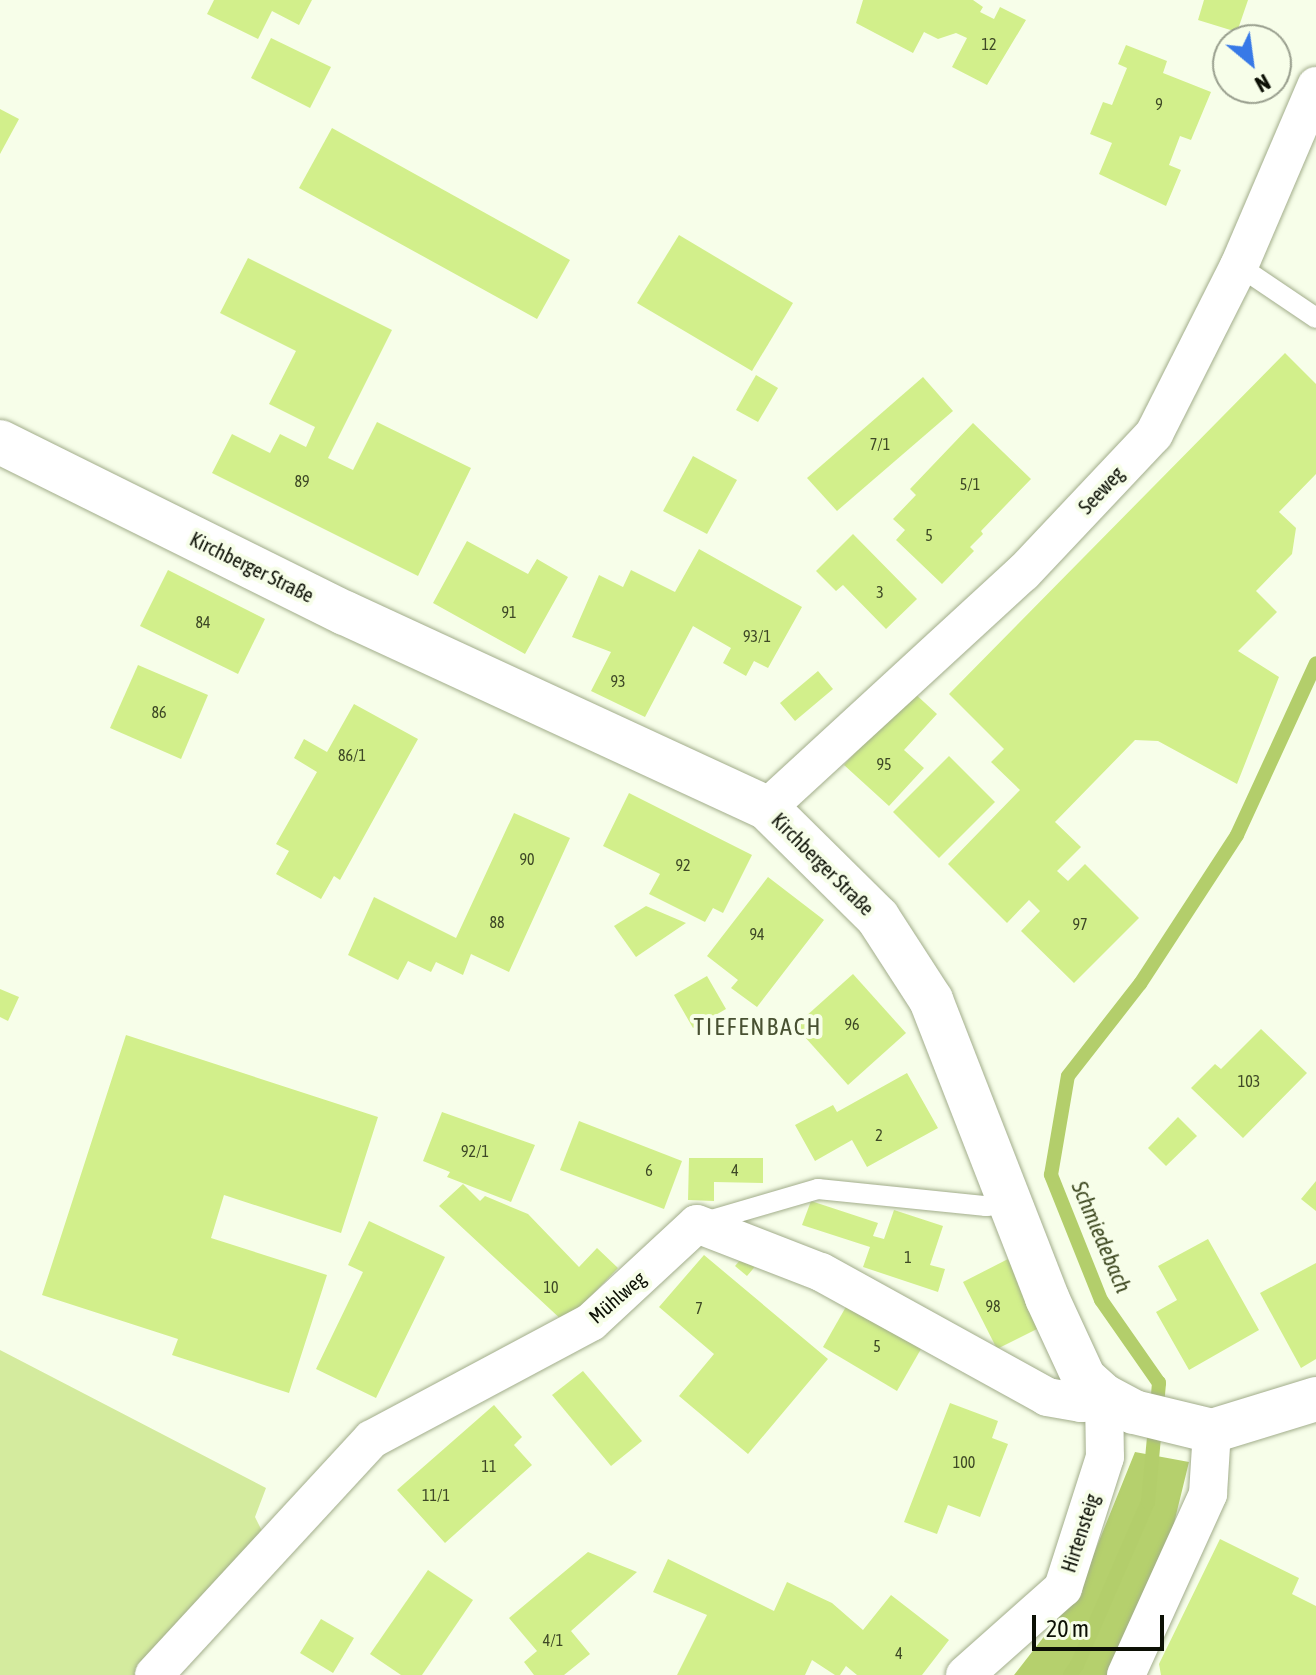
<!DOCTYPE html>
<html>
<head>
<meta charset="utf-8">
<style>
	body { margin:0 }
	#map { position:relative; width:1316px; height:1675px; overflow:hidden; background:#f7fee9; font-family:"Asap Condensed",sans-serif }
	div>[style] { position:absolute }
	.green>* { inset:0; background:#d4eb9e }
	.forest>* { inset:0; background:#b5d06d }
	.stream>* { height:14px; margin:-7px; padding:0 7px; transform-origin:7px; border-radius:7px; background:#b3ce6b }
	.building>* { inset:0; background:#d2ef8b }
	.roads { filter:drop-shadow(0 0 2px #a2ad8b) drop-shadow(0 0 2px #a2ad8b) }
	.service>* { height:20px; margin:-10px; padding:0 10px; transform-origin:10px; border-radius:10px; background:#fff }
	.minor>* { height:38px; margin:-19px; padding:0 19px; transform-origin:19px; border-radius:19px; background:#fff }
	.secondary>* { height:44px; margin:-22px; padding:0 22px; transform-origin:22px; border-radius:22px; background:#fff }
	span { translate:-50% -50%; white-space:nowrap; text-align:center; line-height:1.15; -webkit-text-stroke:8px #f7fee9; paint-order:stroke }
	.number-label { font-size:16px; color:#3e4826 }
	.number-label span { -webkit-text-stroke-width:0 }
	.street-label { font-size:20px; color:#0c1005 }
	.water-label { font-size:22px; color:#3d4820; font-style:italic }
	.quarter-label { font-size:24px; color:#485132; letter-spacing:2px }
	.north { position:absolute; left:1212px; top:24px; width:80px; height:80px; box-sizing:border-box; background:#f7fee9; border:2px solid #999f8e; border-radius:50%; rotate:151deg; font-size:22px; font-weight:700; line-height:32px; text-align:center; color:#0c1005 }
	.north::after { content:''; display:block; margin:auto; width:28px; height:36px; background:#3779e7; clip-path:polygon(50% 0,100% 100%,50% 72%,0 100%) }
	.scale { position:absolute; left:1032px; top:1615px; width:132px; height:36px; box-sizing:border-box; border:4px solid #0c1005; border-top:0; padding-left:10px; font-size:24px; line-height:28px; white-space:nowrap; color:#0c1005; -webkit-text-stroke:6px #f7fee9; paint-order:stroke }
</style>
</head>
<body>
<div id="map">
	<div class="green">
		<i style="clip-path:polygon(0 1350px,266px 1488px,255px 1517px,267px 1541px,140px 1675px,0 1675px)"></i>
	</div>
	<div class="forest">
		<i style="clip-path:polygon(1135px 1452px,1189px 1462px,1156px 1597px,1113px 1675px,1014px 1675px,1078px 1593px)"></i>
	</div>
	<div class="stream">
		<i style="left:1070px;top:1675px;width:12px;rotate:-55deg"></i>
		<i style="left:1077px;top:1665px;width:178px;rotate:-66.5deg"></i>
		<i style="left:1148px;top:1502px;width:120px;rotate:-84.7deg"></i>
		<i style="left:1159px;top:1383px;width:101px;rotate:-124.9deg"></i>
		<i style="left:1101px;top:1300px;width:135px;rotate:-111.8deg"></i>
		<i style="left:1051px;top:1175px;width:100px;rotate:-80.3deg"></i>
		<i style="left:1068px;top:1076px;width:117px;rotate:-52deg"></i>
		<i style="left:1140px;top:984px;width:178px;rotate:-56.9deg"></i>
		<i style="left:1237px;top:835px;width:189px;rotate:-65.3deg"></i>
	</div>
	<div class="building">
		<i style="clip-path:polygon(214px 0,312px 0,299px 25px,272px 11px,258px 39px,207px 14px)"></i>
		<i style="clip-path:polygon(863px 0,973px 0,983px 7px,980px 12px,994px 19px,1000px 7px,1026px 20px,987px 85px,952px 67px,967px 38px,956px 33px,938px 39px,924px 32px,913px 53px,856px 23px)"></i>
		<i style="clip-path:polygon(1204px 0,1248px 0,1237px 32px,1198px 20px)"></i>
		<i style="clip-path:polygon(271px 38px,331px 67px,310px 108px,251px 78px)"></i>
		<i style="clip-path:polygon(1126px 45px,1167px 61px,1163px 73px,1211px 92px,1191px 140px,1180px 136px,1169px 165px,1181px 170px,1166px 206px,1099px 174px,1112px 143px,1090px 134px,1103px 102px,1112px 105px,1127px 68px,1118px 64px)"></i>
		<i style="clip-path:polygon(0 109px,19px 119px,0 154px)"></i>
		<i style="clip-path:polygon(332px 128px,570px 260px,537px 319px,299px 188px)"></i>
		<i style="clip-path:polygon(679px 235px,793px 303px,752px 371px,637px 303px)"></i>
		<i style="clip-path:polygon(248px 258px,392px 330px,328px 458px,353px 470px,377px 422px,471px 468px,418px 576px,212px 473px,232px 434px,270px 453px,280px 434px,306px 447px,315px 427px,269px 404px,296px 351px,220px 313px)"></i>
		<i style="clip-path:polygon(1285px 353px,1316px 384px,1316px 474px,1279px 512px,1296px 528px,1292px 554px,1256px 591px,1277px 612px,1238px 651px,1279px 677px,1237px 784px,1158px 741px,1135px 740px,1055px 822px,1081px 847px,1057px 871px,1068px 881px,1085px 864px,1139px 918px,1074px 983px,1021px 931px,1040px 911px,1029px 900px,1007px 923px,948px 864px,1020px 790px,991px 762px,1004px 749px,949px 694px)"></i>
		<i style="clip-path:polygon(756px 375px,778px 388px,758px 422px,736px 410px)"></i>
		<i style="clip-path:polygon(923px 377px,953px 411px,837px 511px,807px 478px)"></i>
		<i style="clip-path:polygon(973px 423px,1031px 479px,981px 531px,983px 534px,970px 547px,974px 551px,942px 584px,896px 540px,905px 530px,893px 519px,916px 495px,910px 489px)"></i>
		<i style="clip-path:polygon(693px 456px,737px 480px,707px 534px,663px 511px)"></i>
		<i style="clip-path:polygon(853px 534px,917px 599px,886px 629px,843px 585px,836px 591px,816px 571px)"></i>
		<i style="clip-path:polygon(467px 541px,528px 574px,537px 559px,568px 577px,525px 654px,433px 603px)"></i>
		<i style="clip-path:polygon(699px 549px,802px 607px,768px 668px,754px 661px,746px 676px,723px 663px,731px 648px,693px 626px,645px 717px,591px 691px,611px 652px,572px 637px,599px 575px,623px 587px,631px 570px,675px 592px)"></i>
		<i style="clip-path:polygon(168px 570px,265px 619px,238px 674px,140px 626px)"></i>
		<i style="clip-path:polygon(138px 665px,208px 695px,181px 759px,110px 728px)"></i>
		<i style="clip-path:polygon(818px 671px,833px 689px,795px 721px,780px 703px)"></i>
		<i style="clip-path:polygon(912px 691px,937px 714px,904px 750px,924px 768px,889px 806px,844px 765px)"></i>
		<i style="clip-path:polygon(354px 704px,418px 739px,340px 880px,334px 876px,321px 899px,276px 874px,289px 851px,276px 844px,317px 772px,294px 758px,304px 739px,327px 752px)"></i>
		<i style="clip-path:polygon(949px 756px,995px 802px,939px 858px,893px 812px)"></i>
		<i style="clip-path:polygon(629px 793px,752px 855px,723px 913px,713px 908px,705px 922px,649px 894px,660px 874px,603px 846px)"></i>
		<i style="clip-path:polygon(514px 813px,570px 838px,509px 972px,471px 954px,463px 975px,436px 962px,431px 972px,408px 961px,398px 980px,348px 955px,374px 897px,456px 938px)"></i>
		<i style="clip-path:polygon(768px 877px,824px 920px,757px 1007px,731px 988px,738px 980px,707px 956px)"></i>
		<i style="clip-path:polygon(646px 906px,686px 923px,636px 957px,614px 926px)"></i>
		<i style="clip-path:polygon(853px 974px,906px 1033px,848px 1085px,795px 1026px)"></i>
		<i style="clip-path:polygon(707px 976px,726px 1009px,693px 1028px,674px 995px)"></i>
		<i style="clip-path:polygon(0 989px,19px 997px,8px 1021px,0 1017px)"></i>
		<i style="clip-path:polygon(1261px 1029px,1307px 1073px,1243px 1138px,1191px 1088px,1215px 1064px,1221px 1069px)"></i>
		<i style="clip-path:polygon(126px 1035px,378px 1117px,341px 1233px,224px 1195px,211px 1238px,327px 1275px,289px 1393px,172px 1355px,178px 1339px,42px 1295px)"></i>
		<i style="clip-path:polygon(907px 1073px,938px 1128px,867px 1167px,852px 1140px,815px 1161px,795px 1125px,833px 1105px,837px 1112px)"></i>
		<i style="clip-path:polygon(442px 1112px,535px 1145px,511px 1202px,447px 1177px,450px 1172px,423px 1161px)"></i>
		<i style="clip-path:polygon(1178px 1117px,1197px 1136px,1166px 1166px,1148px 1148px)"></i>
		<i style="clip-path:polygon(579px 1121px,682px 1161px,664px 1209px,560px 1170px)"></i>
		<i style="clip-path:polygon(689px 1158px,763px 1158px,763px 1183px,714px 1182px,714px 1201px,688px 1200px)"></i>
		<i style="clip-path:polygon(1316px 1181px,1316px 1211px,1301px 1199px)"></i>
		<i style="clip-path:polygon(463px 1184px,480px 1201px,485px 1196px,528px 1214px,579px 1267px,597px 1248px,618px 1268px,565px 1323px,439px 1206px)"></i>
		<i style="clip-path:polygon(811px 1201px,878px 1223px,873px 1236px,884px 1239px,894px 1210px,943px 1226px,930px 1265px,945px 1269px,938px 1292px,863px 1267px,870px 1247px,802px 1225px)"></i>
		<i style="clip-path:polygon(369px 1221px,445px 1257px,376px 1398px,316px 1369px,363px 1272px,348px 1265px)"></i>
		<i style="clip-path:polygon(1208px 1239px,1259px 1330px,1189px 1370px,1156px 1312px,1177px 1300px,1158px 1266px)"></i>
		<i style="clip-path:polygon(746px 1253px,758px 1263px,747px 1276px,735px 1266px)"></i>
		<i style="clip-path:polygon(704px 1255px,828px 1359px,748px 1454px,679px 1396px,714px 1354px,659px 1307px)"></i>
		<i style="clip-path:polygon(1008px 1259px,1041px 1327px,997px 1349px,963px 1282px)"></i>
		<i style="clip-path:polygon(1316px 1263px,1316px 1359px,1301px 1368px,1260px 1293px)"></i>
		<i style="clip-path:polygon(847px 1305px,921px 1349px,897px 1391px,823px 1347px)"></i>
		<i style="clip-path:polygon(583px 1371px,642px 1441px,611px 1466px,552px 1395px)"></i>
		<i style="clip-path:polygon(950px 1403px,998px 1421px,992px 1438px,1008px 1444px,980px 1517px,948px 1505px,937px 1534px,904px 1522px)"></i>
		<i style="clip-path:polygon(494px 1405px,522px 1437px,514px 1445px,532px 1465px,445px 1543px,397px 1490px)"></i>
		<i style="clip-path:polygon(1220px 1539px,1299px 1578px,1292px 1594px,1316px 1606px,1316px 1675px,1161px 1675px,1159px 1664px)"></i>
		<i style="clip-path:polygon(588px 1552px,637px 1572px,571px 1631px,590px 1654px,564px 1675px,534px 1675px,524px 1662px,537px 1651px,509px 1618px)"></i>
		<i style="clip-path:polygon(668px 1559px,774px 1611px,787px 1582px,832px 1603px,863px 1630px,891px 1595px,949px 1640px,922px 1675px,857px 1675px,846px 1666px,840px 1675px,835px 1675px,812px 1660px,805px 1675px,677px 1675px,707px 1615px,653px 1592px)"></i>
		<i style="clip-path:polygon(428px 1570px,473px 1600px,422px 1675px,401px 1675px,370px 1654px)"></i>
		<i style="clip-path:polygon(321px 1619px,354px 1638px,333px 1673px,300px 1653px)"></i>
	</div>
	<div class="roads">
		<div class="service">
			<i style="left:1239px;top:266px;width:93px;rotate:34deg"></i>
			<i style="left:701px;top:1223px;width:122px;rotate:-16.2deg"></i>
			<i style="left:818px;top:1189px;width:169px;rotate:5.8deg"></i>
			<i style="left:986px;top:1206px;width:25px;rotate:-5deg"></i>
		</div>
		<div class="minor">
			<i style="left:767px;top:808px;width:348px;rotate:-42.6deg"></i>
			<i style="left:1023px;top:573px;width:191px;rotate:-46.7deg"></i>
			<i style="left:1154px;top:434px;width:188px;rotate:-63.2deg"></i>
			<i style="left:1239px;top:266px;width:196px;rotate:-66.8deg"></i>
			<i style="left:154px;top:1675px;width:321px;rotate:-47.3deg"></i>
			<i style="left:372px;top:1439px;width:248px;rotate:-28.1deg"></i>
			<i style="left:591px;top:1322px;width:144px;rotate:-42.8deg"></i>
			<i style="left:697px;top:1224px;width:133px;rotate:21.2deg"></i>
			<i style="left:821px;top:1272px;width:258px;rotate:28.9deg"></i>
			<i style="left:1047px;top:1397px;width:35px;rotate:10deg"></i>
			<i style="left:1081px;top:1403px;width:24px;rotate:-17deg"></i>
			<i style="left:1104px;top:1396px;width:61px;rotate:89.1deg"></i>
			<i style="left:1105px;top:1457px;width:138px;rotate:107.8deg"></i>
			<i style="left:1063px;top:1588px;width:131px;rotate:138.4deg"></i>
			<i style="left:1126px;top:1675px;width:199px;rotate:-65.6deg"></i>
			<i style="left:1208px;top:1494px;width:63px;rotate:-86.4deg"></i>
		</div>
		<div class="secondary">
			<i style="left:0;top:442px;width:385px;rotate:26.4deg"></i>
			<i style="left:345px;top:613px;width:465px;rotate:24.8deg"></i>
			<i style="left:767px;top:808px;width:156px;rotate:44.7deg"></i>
			<i style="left:878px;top:918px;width:98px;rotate:57.1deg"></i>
			<i style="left:931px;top:1000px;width:320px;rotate:68.7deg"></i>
			<i style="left:1047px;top:1298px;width:88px;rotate:65.2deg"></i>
			<i style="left:1084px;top:1378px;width:27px;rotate:42deg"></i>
			<i style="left:1104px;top:1396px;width:34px;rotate:28deg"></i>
			<i style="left:1134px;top:1412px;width:80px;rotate:13.7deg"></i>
			<i style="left:1212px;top:1431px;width:109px;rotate:-17.1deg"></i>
		</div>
	</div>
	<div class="number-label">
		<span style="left:989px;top:44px">12</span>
		<span style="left:1159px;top:104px">9</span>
		<span style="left:880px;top:444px">7/1</span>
		<span style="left:302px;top:481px">89</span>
		<span style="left:970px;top:484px">5/1</span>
		<span style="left:929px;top:535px">5</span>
		<span style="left:880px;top:592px">3</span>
		<span style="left:509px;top:612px">91</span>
		<span style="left:203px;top:622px">84</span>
		<span style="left:757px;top:636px">93/1</span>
		<span style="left:618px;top:681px">93</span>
		<span style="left:159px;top:712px">86</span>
		<span style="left:352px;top:755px">86/1</span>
		<span style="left:884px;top:764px">95</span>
		<span style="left:527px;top:859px">90</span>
		<span style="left:683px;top:865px">92</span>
		<span style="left:497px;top:922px">88</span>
		<span style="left:1080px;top:924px">97</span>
		<span style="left:757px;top:934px">94</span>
		<span style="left:852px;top:1024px">96</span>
		<span style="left:1249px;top:1081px">103</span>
		<span style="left:879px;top:1135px">2</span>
		<span style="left:475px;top:1151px">92/1</span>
		<span style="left:649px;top:1170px">6</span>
		<span style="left:735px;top:1170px">4</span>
		<span style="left:908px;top:1257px">1</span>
		<span style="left:551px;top:1287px">10</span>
		<span style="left:993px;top:1306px">98</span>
		<span style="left:699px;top:1308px">7</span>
		<span style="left:877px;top:1346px">5</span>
		<span style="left:964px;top:1462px">100</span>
		<span style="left:489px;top:1466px">11</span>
		<span style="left:436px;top:1495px">11/1</span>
		<span style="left:553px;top:1640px">4/1</span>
		<span style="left:899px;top:1653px">4</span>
	</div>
	<div class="street-label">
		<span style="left:1101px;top:490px;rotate:-47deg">Seeweg</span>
		<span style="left:252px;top:567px;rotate:26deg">Kirchberger Straße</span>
		<span style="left:823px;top:864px;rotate:45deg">Kirchberger Straße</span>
		<span style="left:617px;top:1297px;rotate:-41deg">Mühlweg</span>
		<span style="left:1080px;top:1533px;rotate:-72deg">Hirtensteig</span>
	</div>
	<div class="water-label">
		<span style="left:1101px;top:1237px;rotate:67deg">Schmiedebach</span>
	</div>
	<div class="quarter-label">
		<span style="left:758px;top:1027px">TIEFENBACH</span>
	</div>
	<div class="north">N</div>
	<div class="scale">20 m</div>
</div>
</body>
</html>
